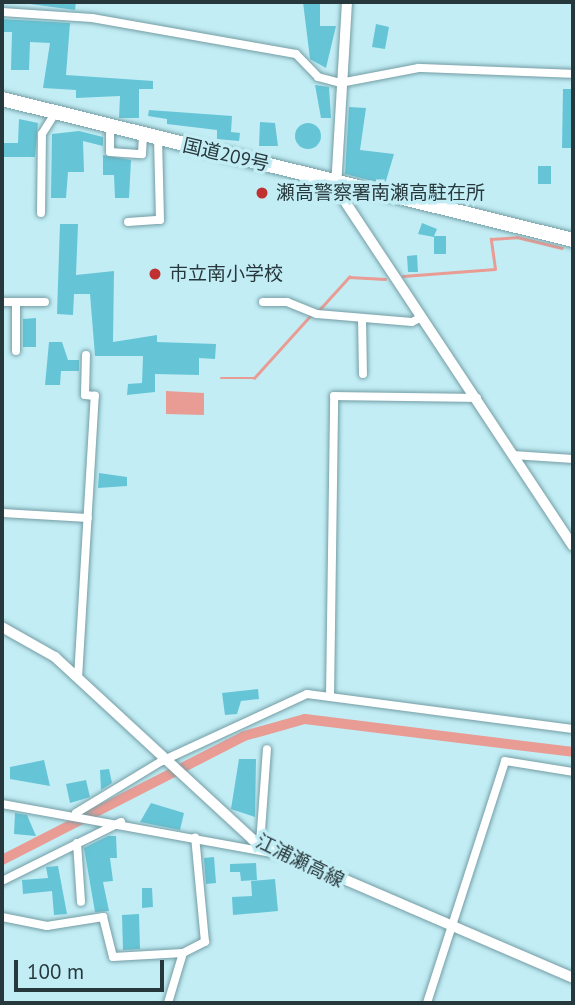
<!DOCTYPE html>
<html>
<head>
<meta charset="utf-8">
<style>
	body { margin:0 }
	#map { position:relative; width:575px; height:1005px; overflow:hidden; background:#c2edf5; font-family:"PT Sans","Noto Sans JP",sans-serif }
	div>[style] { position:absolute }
	.water>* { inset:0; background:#e99c94 }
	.stream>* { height:2.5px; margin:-1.25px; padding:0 1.25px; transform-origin:1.25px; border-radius:1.25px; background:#e99c94 }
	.canal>* { height:10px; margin:-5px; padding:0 5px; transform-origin:5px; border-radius:5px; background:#e99c94 }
	.building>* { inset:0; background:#65c5d6 }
	.round { border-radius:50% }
	.roads { filter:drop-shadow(0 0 2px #749da4) drop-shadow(0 0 2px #749da4) }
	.street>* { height:8px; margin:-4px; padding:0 4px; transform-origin:4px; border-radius:4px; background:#fff }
	.secondary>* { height:10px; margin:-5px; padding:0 5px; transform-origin:5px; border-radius:5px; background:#fff }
	.highway>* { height:14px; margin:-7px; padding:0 7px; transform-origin:7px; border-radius:7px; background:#fff }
	.dots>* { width:19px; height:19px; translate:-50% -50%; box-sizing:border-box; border:4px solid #c2edf5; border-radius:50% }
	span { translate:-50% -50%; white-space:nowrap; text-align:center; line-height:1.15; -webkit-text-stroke:7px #c2edf5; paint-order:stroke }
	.street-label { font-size:19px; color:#27383c }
	.poi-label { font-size:19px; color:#27383c }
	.left { translate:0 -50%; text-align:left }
	.frame { position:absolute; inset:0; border:4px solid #27383c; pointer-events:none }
	.scale { position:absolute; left:14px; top:960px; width:150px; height:32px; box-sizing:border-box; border:4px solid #27383c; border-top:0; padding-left:9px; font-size:21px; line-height:24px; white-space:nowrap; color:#27383c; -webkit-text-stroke:5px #c2edf5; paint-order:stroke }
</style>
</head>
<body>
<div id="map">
	<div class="water">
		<i style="clip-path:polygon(166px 391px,204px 393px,204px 415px,166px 414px)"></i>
	</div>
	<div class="stream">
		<i style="left:403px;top:276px;width:92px;rotate:-4.4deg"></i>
		<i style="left:495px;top:269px;width:30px;rotate:-98deg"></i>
		<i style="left:491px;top:239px;width:26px;rotate:-4deg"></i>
		<i style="left:517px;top:237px;width:46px;rotate:13.7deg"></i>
		<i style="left:319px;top:310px;width:45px;rotate:-47.7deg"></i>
		<i style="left:349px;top:277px;width:36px;rotate:3deg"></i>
		<i style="left:221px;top:378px;width:33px"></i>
		<i style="left:254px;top:378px;width:84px;rotate:-47.9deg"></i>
	</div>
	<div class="canal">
		<i style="left:2px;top:860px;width:272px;rotate:-27.1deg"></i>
		<i style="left:244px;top:736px;width:63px;rotate:-15.6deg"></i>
		<i style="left:305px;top:719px;width:270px;rotate:7deg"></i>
	</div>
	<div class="building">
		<i style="clip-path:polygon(15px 2px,76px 2px,75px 10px)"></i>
		<i style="clip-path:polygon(303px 2px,320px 2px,320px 26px,336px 26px,326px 68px,310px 59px)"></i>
		<i style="clip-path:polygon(2px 19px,70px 23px,66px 75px,153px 81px,153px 89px,139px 89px,139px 118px,119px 118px,120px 96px,76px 98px,76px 90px,43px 88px,50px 43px,30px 42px,29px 70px,11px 70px,12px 32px,2px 32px)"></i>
		<i style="clip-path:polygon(376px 24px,389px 27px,385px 49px,372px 47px)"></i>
		<i style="clip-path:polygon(315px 85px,329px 87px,331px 118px,321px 118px)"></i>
		<i style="clip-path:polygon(563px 89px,573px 89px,573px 148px,562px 148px)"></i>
		<i style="clip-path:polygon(349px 107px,366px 108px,360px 150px,394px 154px,385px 184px,345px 174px)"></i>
		<i style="clip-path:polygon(149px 110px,232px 116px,231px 132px,240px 133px,239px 141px,217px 139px,217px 130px,167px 124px,167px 119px,148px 116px)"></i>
		<i style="clip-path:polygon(19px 119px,38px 123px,35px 157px,2px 157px,2px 143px,18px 143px)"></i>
		<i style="clip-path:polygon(260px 122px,275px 123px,278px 146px,259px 146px)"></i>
		<i class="round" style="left:295px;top:123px;width:26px;height:26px"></i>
		<i style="clip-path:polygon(79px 131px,103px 137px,103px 146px,83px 141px,84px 172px,68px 172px,66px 198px,51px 198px,52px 134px)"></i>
		<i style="clip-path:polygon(103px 155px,131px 160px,129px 198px,115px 198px,114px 175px,103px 175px)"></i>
		<i style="clip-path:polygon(538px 166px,551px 166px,551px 184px,538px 184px)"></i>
		<i style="clip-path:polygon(422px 223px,437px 229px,434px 236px,446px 236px,446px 254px,434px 254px,434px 237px,418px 234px)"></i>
		<i style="clip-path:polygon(60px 224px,78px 224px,76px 275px,114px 271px,113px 342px,157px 335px,157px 342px,216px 344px,215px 359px,199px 358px,199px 375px,155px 374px,155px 392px,127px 395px,128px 384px,142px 383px,143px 356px,95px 356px,90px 294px,74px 294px,73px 315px,57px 314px)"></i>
		<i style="clip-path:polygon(417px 255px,418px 272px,408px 272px,407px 256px)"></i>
		<i style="clip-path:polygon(36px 318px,36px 347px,23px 347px,23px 319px)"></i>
		<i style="clip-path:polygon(49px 342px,62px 342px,68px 360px,79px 360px,79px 371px,61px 371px,60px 385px,45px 385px)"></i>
		<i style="clip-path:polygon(99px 473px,127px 477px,127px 486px,98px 488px)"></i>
		<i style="clip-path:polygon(258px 689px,259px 699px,241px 701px,237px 714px,225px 715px,222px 693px)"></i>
		<i style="clip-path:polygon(239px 759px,256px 759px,255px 817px,231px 809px)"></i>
		<i style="clip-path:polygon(44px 760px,50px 786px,10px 779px,10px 767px)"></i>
		<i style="clip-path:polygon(109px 769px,112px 783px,101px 790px,100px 770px)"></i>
		<i style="clip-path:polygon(86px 780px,90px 797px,70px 803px,66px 784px)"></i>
		<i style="clip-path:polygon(151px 803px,184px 813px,180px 830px,140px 822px)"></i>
		<i style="clip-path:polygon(15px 813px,27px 815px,36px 836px,14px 834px)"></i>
		<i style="clip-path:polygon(108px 836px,116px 836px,117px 858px,110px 858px,113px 881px,103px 882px,109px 911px,95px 912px,84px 848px)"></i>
		<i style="clip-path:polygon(214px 857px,216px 883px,206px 884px,204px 858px)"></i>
		<i style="clip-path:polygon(256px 863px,257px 880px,241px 881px,240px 872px,230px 872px,230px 864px)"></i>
		<i style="clip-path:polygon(58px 866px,67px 914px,54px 915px,52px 891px,23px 894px,22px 880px,48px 878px,46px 867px)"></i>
		<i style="clip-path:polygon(275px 879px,278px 911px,233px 915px,232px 897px,252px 896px,251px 881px)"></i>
		<i style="clip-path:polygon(142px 888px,152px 888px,153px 907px,142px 908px)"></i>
		<i style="clip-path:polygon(139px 914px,140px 949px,123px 950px,122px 915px)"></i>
	</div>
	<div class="roads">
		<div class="street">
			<i style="left:2px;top:12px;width:90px;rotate:3.8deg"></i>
			<i style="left:92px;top:18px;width:207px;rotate:10deg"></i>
			<i style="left:296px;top:54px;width:32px;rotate:46deg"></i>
			<i style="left:318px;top:77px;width:23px;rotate:15deg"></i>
			<i style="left:340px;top:83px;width:80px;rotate:-10.8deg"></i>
			<i style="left:419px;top:68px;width:154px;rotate:2.2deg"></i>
			<i style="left:110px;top:126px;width:26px;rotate:90deg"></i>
			<i style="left:110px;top:152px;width:32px;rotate:4deg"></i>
			<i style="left:142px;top:154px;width:20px;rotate:-87deg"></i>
			<i style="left:41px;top:213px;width:79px;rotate:-89.3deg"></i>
			<i style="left:42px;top:134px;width:25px;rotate:-58deg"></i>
			<i style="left:128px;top:222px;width:32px;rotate:-4deg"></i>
			<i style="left:160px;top:220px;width:82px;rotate:-91.4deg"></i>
			<i style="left:2px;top:302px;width:43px"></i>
			<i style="left:16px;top:302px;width:49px;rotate:90deg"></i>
			<i style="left:263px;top:302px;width:24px"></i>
			<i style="left:287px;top:302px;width:32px;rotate:22deg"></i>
			<i style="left:317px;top:314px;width:95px;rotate:4.8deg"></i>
			<i style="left:412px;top:322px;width:11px;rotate:-27deg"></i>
			<i style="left:362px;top:318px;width:56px;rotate:89deg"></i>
			<i style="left:513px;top:455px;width:60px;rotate:3.8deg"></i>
			<i style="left:2px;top:513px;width:86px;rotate:3.3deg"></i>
			<i style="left:78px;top:678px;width:283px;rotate:-86.6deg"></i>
			<i style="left:95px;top:396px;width:10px;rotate:-174deg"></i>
			<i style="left:85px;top:395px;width:40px;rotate:-88.6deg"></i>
			<i style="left:330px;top:697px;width:301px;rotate:-89.2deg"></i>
			<i style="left:334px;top:396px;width:143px;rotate:0.8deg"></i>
			<i style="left:2px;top:804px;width:280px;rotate:10.3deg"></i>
			<i style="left:76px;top:813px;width:100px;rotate:-31.2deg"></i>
			<i style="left:162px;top:761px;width:160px;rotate:-24.8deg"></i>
			<i style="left:307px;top:694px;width:268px;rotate:7.5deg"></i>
			<i style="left:77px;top:843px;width:59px;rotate:86.1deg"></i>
			<i style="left:260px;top:844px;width:95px;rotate:-85.8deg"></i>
			<i style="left:2px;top:881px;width:133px;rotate:-26.4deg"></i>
			<i style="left:2px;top:917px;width:46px;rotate:11.3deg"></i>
			<i style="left:47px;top:926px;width:57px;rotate:-9.1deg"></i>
			<i style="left:103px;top:917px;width:41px;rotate:76deg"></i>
			<i style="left:113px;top:957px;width:70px;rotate:-3.3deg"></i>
			<i style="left:183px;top:953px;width:25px;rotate:-27deg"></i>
			<i style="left:205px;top:942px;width:105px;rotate:-95.4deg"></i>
			<i style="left:168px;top:1003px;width:52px;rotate:-73.3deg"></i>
			<i style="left:427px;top:1003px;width:254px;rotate:-72.1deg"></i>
			<i style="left:505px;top:761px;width:69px;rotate:9.2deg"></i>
		</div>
		<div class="secondary">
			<i style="left:347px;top:2px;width:186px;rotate:93.4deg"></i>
			<i style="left:336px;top:188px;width:429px;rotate:56.5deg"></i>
			<i style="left:2px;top:627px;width:61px;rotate:29.5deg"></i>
			<i style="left:55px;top:657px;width:270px;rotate:42.7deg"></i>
			<i style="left:253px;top:840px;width:348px;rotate:23.3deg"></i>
		</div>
		<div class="highway">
			<i style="left:2px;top:99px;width:588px;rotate:13.87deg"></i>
		</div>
	</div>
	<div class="dots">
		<i style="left:262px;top:193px;background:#c03231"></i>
		<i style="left:155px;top:274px;background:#c03231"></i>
	</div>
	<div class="street-label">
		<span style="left:226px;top:155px;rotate:13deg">国道209号</span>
		<span style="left:300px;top:861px;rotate:26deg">江浦瀬高線</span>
	</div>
	<div class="poi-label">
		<span class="left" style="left:276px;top:193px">瀬高警察署南瀬高駐在所</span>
		<span class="left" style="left:169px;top:274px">市立南小学校</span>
	</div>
	<div class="frame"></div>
	<div class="scale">100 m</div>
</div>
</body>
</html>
